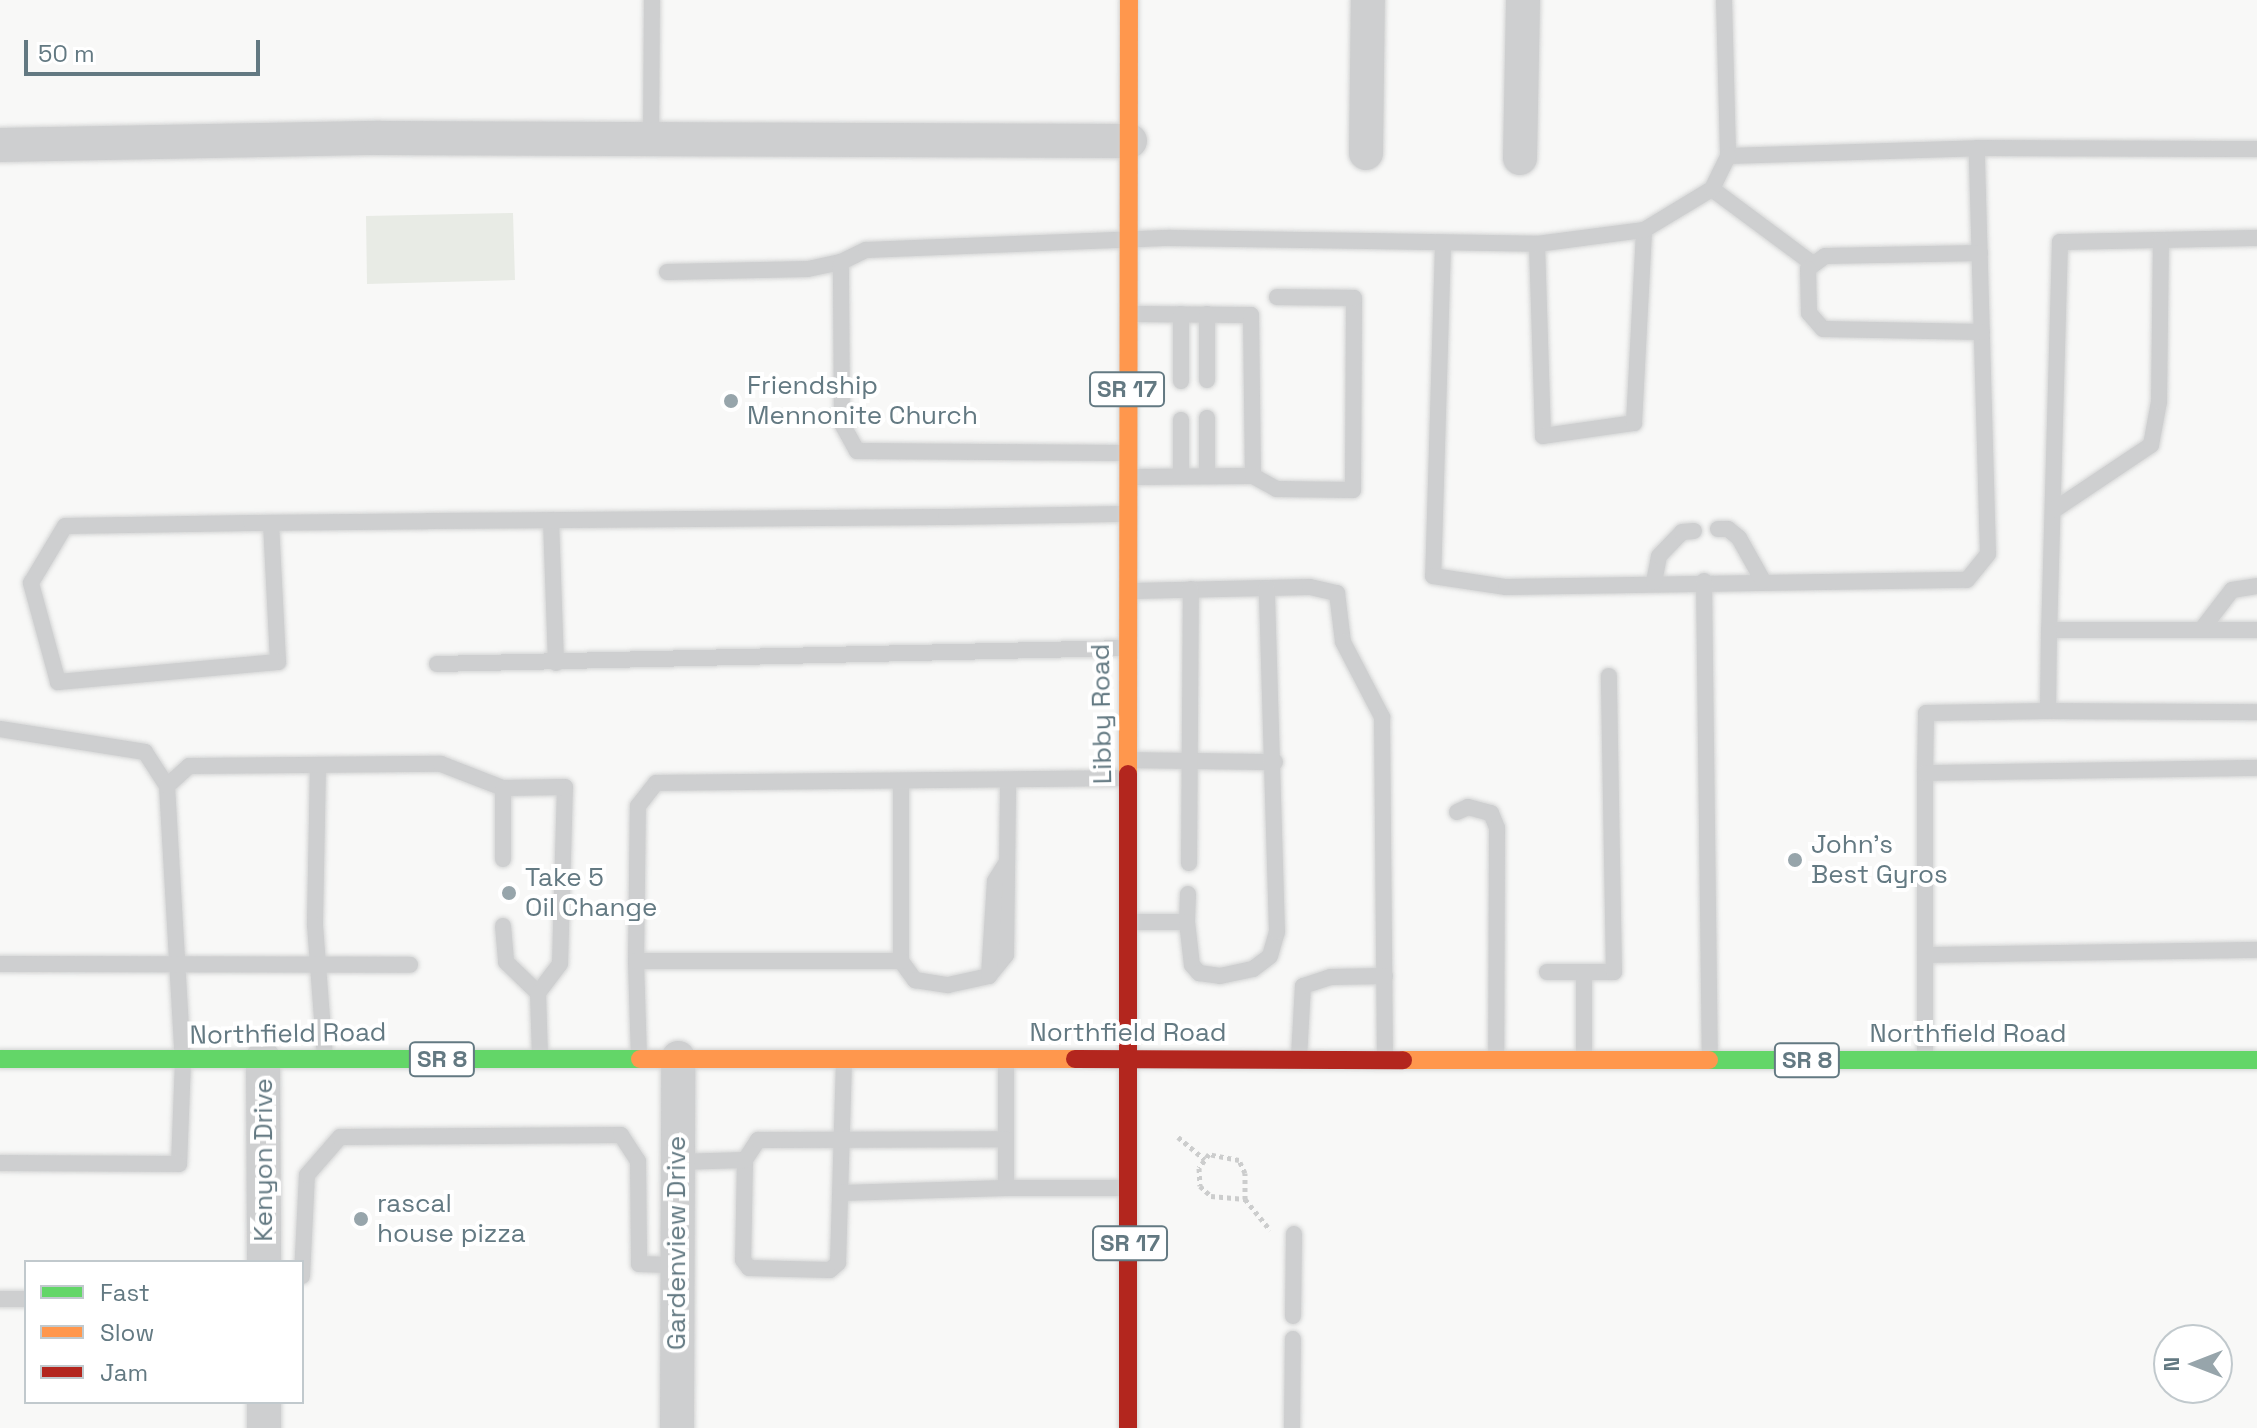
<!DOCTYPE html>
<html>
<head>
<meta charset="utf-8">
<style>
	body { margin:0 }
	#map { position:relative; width:2257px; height:1428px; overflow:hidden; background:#f8f8f7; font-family:"Space Grotesk",sans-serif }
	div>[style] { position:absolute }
	.green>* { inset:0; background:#e8ebe5 }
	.path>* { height:5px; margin-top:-2.5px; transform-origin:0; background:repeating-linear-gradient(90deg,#cccdcd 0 4px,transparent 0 8px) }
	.roads { filter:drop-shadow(0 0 2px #d4d5d5) drop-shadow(0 0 2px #d4d5d5) }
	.lane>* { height:16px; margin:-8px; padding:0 8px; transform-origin:8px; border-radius:8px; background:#cecfd0 }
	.street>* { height:34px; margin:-17px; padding:0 17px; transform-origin:17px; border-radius:17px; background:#cecfd0 }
	.fast>* { height:18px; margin:-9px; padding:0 9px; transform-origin:9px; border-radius:9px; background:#63d668 }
	.slow>* { height:18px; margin:-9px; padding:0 9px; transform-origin:9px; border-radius:9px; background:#ff974d }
	.jam>* { height:18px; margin:-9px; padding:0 9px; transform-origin:9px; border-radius:9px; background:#b3261e }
	.dots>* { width:22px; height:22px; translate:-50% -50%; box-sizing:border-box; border:4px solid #fff; border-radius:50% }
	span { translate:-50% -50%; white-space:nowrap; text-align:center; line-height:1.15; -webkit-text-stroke:8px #fff; paint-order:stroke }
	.shield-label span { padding:2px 6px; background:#fff; border:2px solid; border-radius:6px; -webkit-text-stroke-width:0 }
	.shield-label { font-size:24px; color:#637982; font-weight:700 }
	.poi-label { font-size:26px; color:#637982 }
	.left { translate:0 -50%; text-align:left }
	.street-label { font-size:26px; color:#637982 }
	.legend { position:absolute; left:24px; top:1260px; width:280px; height:144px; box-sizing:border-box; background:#fff; border:2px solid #c1c9cd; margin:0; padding:10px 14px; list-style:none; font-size:24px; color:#637982 }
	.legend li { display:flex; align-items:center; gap:16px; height:40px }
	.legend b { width:40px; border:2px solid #c1c9cd }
	.north { position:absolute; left:2153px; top:1324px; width:80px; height:80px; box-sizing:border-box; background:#fff; border:2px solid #c1c9cd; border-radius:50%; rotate:270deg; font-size:22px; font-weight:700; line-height:32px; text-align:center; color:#637982 }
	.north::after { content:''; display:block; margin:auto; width:28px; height:36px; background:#97a5ab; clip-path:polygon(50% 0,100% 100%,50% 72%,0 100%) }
	.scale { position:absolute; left:24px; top:40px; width:236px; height:36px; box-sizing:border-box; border:4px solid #637982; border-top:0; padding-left:10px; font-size:24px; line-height:28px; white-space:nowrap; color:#637982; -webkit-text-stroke:6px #fff; paint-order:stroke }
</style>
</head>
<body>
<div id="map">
	<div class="green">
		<i style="clip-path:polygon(513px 213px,515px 280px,367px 284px,366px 216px)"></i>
	</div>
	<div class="path">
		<i style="left:1178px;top:1137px;width:35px;rotate:40deg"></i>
		<i style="left:1245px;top:1199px;width:26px;rotate:-90deg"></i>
		<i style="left:1245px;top:1173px;width:14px;rotate:-115deg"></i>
		<i style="left:1239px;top:1160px;width:31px;rotate:-169deg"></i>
		<i style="left:1209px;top:1154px;width:17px;rotate:126deg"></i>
		<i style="left:1199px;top:1168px;width:18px;rotate:87deg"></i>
		<i style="left:1200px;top:1186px;width:15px;rotate:42deg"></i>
		<i style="left:1211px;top:1196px;width:34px;rotate:5deg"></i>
		<i style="left:1245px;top:1199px;width:40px;rotate:51deg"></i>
	</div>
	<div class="roads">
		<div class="lane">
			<i style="left:1724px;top:0;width:156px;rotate:88.5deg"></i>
			<i style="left:1728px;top:156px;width:249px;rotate:-1.8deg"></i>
			<i style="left:1977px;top:148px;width:280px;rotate:0.2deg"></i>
			<i style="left:651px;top:139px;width:139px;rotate:-89.6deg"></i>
			<i style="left:1712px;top:189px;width:126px;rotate:36.6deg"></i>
			<i style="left:2257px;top:238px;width:197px;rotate:178.8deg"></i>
			<i style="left:2060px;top:242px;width:388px;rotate:91.6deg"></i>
			<i style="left:2049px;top:630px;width:208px"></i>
			<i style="left:1537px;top:244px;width:192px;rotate:88.2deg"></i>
			<i style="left:1543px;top:436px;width:92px;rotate:-8.1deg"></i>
			<i style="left:1634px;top:423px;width:193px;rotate:-87deg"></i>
			<i style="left:1443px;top:245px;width:331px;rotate:91.7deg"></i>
			<i style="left:1433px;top:576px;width:74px;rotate:8.6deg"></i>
			<i style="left:1506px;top:587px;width:461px;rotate:-0.9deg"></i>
			<i style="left:1967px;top:580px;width:33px;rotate:-51deg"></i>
			<i style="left:1988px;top:554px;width:406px;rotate:-91.6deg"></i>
			<i style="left:1980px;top:253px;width:155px;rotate:178.9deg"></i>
			<i style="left:1825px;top:256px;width:21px;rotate:143deg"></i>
			<i style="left:1808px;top:269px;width:44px;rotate:88.7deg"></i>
			<i style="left:1809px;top:313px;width:21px;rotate:49deg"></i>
			<i style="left:1823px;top:329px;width:159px;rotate:1.1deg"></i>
			<i style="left:667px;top:272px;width:141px;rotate:-1.2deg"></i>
			<i style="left:808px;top:269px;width:34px;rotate:-12deg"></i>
			<i style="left:1129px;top:314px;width:122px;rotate:0.5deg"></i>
			<i style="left:1251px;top:315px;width:161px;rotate:89.3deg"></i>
			<i style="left:1253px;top:476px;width:121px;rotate:179.5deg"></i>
			<i style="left:1181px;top:314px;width:67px;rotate:90deg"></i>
			<i style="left:1207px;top:314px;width:66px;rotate:90deg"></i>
			<i style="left:1207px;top:418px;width:58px;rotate:90deg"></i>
			<i style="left:1181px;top:420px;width:56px;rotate:90deg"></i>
			<i style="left:1127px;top:453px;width:270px;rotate:-179.6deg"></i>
			<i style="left:857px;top:451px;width:31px;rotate:-119deg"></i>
			<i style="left:842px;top:424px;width:162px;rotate:-90.4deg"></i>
			<i style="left:841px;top:262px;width:28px;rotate:-26deg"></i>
			<i style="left:866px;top:250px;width:305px;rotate:-2.3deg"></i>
			<i style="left:1171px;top:238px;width:366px;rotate:0.9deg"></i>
			<i style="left:1537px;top:244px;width:108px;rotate:-7.5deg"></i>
			<i style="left:1644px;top:230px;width:79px;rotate:-31.1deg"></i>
			<i style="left:1712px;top:189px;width:37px;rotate:-64deg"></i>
			<i style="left:1253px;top:476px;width:26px;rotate:29deg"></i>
			<i style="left:1276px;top:489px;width:77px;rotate:0.7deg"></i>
			<i style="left:1353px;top:490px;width:192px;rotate:-89.7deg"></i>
			<i style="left:1354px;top:298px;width:77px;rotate:-179.3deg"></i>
			<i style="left:2054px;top:510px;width:117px;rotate:-33.8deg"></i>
			<i style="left:2151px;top:445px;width:44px;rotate:-79.5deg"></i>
			<i style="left:2159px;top:402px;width:162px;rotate:-89.3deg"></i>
			<i style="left:551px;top:520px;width:143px;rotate:88deg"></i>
			<i style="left:271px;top:523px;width:139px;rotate:87.1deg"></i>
			<i style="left:278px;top:662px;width:221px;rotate:174.8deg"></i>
			<i style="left:58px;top:682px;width:103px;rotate:-105.3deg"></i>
			<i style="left:31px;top:583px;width:66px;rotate:-59.2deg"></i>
			<i style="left:65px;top:526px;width:186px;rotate:-0.9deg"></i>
			<i style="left:251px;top:523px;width:177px;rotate:-0.6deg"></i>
			<i style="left:428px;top:521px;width:518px;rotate:-0.44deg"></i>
			<i style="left:946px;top:517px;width:179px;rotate:-1deg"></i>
			<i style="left:1718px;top:529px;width:10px"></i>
			<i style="left:1728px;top:529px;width:14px;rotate:39deg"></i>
			<i style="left:1739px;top:538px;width:49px;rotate:60.8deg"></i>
			<i style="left:1704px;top:581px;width:477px;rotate:89.3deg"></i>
			<i style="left:1654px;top:582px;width:26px;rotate:-79deg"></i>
			<i style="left:1659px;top:556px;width:33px;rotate:-46deg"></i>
			<i style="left:1682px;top:532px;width:12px;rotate:-5deg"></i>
			<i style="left:1132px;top:591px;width:178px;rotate:-1.3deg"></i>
			<i style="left:1310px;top:587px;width:28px;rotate:13deg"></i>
			<i style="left:1337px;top:593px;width:49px;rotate:83deg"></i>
			<i style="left:1343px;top:642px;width:85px;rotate:62.5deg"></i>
			<i style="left:1382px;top:717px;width:340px;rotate:89.5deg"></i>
			<i style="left:2202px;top:629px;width:49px;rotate:-52.4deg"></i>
			<i style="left:2232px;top:590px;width:25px;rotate:-9deg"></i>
			<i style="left:437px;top:664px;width:689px;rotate:-1.33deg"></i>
			<i style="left:2048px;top:711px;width:209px;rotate:0.3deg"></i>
			<i style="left:0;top:729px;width:147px;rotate:9deg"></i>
			<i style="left:145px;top:752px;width:40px;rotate:57.1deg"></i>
			<i style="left:167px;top:786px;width:275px;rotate:86.7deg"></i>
			<i style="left:183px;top:1061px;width:103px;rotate:92.2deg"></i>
			<i style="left:179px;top:1164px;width:179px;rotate:-179.7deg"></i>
			<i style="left:1130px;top:760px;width:145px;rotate:0.8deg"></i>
			<i style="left:318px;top:765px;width:160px;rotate:91.1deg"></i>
			<i style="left:315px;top:925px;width:132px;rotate:85.7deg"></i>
			<i style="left:1925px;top:773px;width:60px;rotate:-89deg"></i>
			<i style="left:1926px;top:713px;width:122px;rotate:-0.9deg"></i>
			<i style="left:2048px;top:711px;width:81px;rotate:-89.3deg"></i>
			<i style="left:901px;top:783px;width:178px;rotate:90deg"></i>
			<i style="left:901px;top:961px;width:24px;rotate:54deg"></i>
			<i style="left:915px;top:980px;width:33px;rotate:9deg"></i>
			<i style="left:948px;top:985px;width:42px;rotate:-12.4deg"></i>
			<i style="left:989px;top:976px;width:27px;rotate:-51deg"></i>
			<i style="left:1006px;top:955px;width:172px;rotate:-89.3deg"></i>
			<i style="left:167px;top:786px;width:30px;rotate:-42deg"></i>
			<i style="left:189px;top:766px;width:252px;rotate:-0.5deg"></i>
			<i style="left:441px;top:764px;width:66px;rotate:21.2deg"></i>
			<i style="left:1457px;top:812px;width:12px;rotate:-24deg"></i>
			<i style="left:1468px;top:807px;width:24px;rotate:15deg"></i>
			<i style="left:1491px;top:813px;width:16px;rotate:68deg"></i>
			<i style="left:1497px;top:828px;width:230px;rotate:90.2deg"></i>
			<i style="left:1189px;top:863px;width:274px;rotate:-89.6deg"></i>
			<i style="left:1131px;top:922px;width:56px"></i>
			<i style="left:1187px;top:922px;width:28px;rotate:-88deg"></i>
			<i style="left:1187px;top:922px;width:43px;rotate:83.4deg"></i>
			<i style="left:1192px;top:965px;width:11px;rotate:49deg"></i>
			<i style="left:1199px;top:973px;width:21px;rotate:8deg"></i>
			<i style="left:1220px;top:976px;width:34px;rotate:-12deg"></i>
			<i style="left:1253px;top:969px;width:21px;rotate:-37deg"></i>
			<i style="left:1270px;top:956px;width:25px;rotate:-74deg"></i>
			<i style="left:1277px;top:932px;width:344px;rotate:-91.7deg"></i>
			<i style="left:503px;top:926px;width:36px;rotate:85deg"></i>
			<i style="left:506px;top:962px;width:45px;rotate:44.1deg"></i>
			<i style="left:538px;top:993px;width:36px;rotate:-53deg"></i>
			<i style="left:560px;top:964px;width:177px;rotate:-88.4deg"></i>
			<i style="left:565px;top:787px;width:62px;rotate:179.1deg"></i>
			<i style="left:503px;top:788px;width:71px;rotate:90deg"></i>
			<i style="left:1925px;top:955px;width:332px;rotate:-0.9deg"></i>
			<i style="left:636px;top:961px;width:155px;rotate:-89.3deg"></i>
			<i style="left:638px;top:806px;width:29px;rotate:-52deg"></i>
			<i style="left:656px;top:783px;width:469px;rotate:-0.6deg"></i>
			<i style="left:0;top:964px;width:410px;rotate:0.1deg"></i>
			<i style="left:1547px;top:972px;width:67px"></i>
			<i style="left:1614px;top:972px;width:296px;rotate:-91deg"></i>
			<i style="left:1584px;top:972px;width:85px;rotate:90deg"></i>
			<i style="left:989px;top:976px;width:95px;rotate:-86.4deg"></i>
			<i style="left:995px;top:881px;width:22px;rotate:-58deg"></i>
			<i style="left:538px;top:993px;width:64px;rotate:88.2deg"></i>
			<i style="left:1299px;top:1057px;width:71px;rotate:-86.8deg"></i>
			<i style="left:1303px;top:986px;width:28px;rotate:-18deg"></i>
			<i style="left:1330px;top:977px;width:55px;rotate:-1deg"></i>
			<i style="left:639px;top:1058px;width:97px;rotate:-91.8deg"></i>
			<i style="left:636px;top:961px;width:265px"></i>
			<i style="left:1925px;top:1058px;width:285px;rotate:-90deg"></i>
			<i style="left:1925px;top:773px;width:332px;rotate:-0.9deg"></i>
			<i style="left:1006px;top:1061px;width:78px;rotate:90deg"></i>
			<i style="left:745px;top:1160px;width:100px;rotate:91.1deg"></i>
			<i style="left:743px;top:1260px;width:10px;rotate:53deg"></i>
			<i style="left:749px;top:1268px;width:81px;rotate:1.4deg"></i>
			<i style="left:830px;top:1270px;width:11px;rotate:-41deg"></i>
			<i style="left:838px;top:1263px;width:203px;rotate:-88.3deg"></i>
			<i style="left:677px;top:1162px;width:68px;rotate:-1.7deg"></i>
			<i style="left:745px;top:1160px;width:24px;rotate:-57deg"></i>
			<i style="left:758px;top:1140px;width:248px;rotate:-0.2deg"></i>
			<i style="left:1006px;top:1139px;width:49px;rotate:90deg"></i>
			<i style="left:1006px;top:1188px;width:165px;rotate:178.3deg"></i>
			<i style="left:1006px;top:1188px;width:122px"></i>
			<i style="left:302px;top:1276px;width:101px;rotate:-87.2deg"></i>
			<i style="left:307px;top:1175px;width:50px;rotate:-49deg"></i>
			<i style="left:340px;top:1137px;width:281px;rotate:-0.4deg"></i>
			<i style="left:621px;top:1135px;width:31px;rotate:57deg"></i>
			<i style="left:638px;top:1161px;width:103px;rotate:89.4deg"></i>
			<i style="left:639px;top:1264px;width:38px;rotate:2deg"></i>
			<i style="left:0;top:1299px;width:26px"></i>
			<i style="left:1293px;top:1316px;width:82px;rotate:-89.3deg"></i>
			<i style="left:1292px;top:1428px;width:89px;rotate:-89.4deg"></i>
		</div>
		<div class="street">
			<i style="left:0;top:145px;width:380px;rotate:-1.1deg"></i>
			<i style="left:380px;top:138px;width:750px;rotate:0.23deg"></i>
			<i style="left:1366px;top:153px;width:153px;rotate:-89.3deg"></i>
			<i style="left:1520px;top:158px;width:158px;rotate:-88.9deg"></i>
			<i style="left:263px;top:1058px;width:204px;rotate:89.7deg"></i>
			<i style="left:264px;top:1428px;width:26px;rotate:-90deg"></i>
			<i style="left:677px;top:1428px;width:370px;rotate:-89.8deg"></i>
		</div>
		<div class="fast">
			<i style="left:0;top:1059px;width:640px"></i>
			<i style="left:1709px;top:1060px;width:548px"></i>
		</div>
		<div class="slow">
			<i style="left:1128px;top:774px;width:774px;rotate:-89.93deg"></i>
			<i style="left:640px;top:1059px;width:435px"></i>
			<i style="left:1403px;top:1060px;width:306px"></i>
		</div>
		<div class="jam">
			<i style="left:1075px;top:1059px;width:328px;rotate:0.2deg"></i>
			<i style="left:1128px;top:1428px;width:654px;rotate:-90deg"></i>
		</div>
	</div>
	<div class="dots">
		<i style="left:731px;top:401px;background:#97a5ab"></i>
		<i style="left:1795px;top:860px;background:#97a5ab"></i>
		<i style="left:509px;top:893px;background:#97a5ab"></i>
		<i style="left:361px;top:1219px;background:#97a5ab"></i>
	</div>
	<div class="shield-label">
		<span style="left:1127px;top:389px">SR 17</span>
		<span style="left:442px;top:1059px">SR 8</span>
		<span style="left:1807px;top:1060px">SR 8</span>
		<span style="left:1130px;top:1243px">SR 17</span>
	</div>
	<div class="poi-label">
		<span class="left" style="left:747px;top:401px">Friendship<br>Mennonite Church</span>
		<span class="left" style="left:1811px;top:860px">John's<br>Best Gyros</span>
		<span class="left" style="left:525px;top:893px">Take 5<br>Oil Change</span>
		<span class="left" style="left:377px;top:1219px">rascal<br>house pizza</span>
	</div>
	<div class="street-label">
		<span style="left:1102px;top:714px;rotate:-91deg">Libby Road</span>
		<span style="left:1128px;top:1033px">Northfield Road</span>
		<span style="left:288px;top:1034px;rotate:-1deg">Northfield Road</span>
		<span style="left:1968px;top:1034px">Northfield Road</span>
		<span style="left:264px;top:1160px;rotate:-90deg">Kenyon Drive</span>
		<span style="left:677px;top:1243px;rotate:-90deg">Gardenview Drive</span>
	</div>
	<ul class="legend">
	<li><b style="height:10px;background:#63d668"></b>Fast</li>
	<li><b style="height:10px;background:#ff974d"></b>Slow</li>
	<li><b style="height:10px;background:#b3261e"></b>Jam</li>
	</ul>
	<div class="north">N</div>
	<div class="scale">50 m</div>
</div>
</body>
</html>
